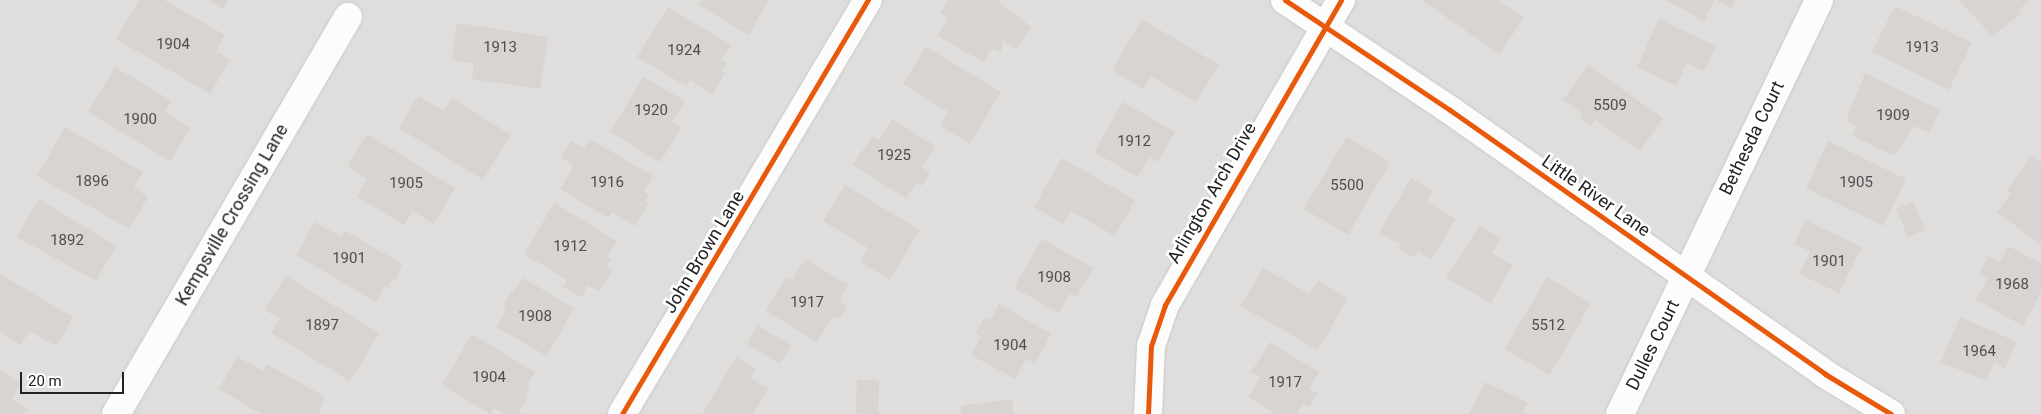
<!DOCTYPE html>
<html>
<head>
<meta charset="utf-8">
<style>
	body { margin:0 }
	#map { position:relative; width:2041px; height:414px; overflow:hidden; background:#f0eeeb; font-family:Roboto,sans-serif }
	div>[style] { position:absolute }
	.residential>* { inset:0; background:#dfdedc }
	.building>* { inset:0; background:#d7d4d2 }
	.roads { filter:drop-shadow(0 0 1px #c9c8c7) drop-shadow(0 0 1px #c9c8c7) }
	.minor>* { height:28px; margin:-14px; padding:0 14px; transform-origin:14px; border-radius:14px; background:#fdfcfc }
	.cycleway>* { height:5px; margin:-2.5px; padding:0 2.5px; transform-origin:2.5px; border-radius:2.5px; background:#e8590c }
	span { translate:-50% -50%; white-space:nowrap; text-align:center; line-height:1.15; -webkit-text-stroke:5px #fff; paint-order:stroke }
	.number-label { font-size:15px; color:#4f4e4e }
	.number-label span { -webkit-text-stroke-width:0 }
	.street-label { font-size:18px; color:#222 }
	.scale { position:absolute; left:20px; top:372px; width:104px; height:22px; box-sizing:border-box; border:2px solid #222; border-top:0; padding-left:6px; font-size:15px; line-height:18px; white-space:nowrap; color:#222; -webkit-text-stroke:4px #fff; paint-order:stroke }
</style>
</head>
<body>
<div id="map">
	<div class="residential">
		<i style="clip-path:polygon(0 0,2041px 0,2041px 414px,0 414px)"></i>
	</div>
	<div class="building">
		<i style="clip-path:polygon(139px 0,164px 0,225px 35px,216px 51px,230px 60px,210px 94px,116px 39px)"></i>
		<i style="clip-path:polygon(208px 0,229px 0,223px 9px)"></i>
		<i style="clip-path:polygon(702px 0,769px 0,748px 35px,699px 5px)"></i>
		<i style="clip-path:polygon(948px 0,997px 0,1031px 27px,1017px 49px,1003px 40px,1001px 52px,991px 49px,983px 62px,937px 35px,948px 18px,940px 13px)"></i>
		<i style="clip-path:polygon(1421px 0,1498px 0,1524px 17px,1500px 54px)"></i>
		<i style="clip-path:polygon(1666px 0,1714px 0,1704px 21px)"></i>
		<i style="clip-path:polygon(1716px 0,1735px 0,1732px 8px)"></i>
		<i style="clip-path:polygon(1959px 0,2029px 0,2019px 10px,2022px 13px,1992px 36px)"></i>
		<i style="clip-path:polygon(1895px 6px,1972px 43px,1949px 90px,1872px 52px)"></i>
		<i style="clip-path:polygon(668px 7px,731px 45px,721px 60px,727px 63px,721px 71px,725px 73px,713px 94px,690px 80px,686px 86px,637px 57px)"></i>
		<i style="clip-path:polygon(1142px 19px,1219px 65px,1196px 102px,1151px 76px,1143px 89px,1112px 70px)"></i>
		<i style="clip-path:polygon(1659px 19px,1716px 46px,1704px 71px,1687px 63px,1676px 86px,1637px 67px)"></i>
		<i style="clip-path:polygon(457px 23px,548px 37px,540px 89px,472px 79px,474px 63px,452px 60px)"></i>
		<i style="clip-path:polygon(926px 47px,1001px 92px,970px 144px,940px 126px,948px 112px,903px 84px)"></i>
		<i style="clip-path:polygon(1588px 65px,1663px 118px,1640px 151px,1595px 120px,1591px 126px,1579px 117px,1582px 113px,1563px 100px)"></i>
		<i style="clip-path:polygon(115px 67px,172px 101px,165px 112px,191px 128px,170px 161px,88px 112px)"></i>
		<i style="clip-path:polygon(1865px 73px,1940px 110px,1929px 133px,1914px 126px,1894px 156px,1852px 135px,1856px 126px,1846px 121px)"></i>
		<i style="clip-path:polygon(643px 77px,685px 101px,672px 122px,682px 127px,660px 162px,610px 132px)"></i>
		<i style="clip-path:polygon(418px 96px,444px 111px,452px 98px,511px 135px,483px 180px,399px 128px)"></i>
		<i style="clip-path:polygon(1123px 102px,1175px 132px,1158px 162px,1149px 157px,1138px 177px,1094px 152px)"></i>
		<i style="clip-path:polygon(892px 119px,935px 146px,922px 167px,930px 172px,922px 186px,916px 183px,906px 198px,853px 165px,872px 136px,879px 140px)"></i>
		<i style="clip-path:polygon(65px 127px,143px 172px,134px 188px,148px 197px,129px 229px,37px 176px)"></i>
		<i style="clip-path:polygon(367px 134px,455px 188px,433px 224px,413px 211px,404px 225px,357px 196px,367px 179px,347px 166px)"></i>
		<i style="clip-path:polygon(1346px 137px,1390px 162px,1348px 235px,1304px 209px)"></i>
		<i style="clip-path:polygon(590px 139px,653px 176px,644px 192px,649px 194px,645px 201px,648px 204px,635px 226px,612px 212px,608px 218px,560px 189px,574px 165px,561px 158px,571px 141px,584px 148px)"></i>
		<i style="clip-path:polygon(1828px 141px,1906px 179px,1883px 226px,1806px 188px)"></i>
		<i style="clip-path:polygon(2031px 156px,2041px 163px,2041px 245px,1997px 212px,2011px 194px,2007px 190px)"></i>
		<i style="clip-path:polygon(1062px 158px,1135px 200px,1115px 236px,1071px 211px,1063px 224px,1034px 207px)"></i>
		<i style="clip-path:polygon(1411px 178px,1433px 191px,1427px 202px,1456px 219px,1431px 260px,1418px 251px,1414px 258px,1398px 248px,1400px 244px,1379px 232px)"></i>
		<i style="clip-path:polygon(845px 185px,920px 230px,890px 280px,860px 262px,868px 248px,823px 221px)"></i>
		<i style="clip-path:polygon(39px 199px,116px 246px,96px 281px,17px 237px)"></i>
		<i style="clip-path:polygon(1913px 202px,1925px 230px,1908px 237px,1896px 209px)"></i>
		<i style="clip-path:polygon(554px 203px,617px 241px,607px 257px,611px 259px,607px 266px,613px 270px,599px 292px,588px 285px,581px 298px,563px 287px,567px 280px,524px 254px)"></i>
		<i style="clip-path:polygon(1805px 220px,1862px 247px,1839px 293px,1799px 274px,1810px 251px,1794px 244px)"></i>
		<i style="clip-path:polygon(315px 222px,341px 237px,344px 230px,402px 264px,396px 280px,393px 278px,388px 288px,385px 285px,376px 302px,296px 255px)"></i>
		<i style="clip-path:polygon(1479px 226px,1501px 238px,1492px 253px,1513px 265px,1491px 303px,1446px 278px)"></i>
		<i style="clip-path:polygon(1042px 239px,1093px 268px,1077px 297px,1069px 294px,1059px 313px,1014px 288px)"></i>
		<i style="clip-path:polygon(2008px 246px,2041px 263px,2041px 292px,2023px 326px,1976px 300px,1987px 279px,1979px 274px,1988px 256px,2000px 262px)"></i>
		<i style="clip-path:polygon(805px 259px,848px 285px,840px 299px,846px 308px,841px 317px,831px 319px,817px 342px,766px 311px,786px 277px,792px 281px)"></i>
		<i style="clip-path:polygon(1263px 268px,1310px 294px,1318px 281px,1348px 298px,1318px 350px,1241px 306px)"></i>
		<i style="clip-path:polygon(0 274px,73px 317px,56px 346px,30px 331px,20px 345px,0 332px)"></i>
		<i style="clip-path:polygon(286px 276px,379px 333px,350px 381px,271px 333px,280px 319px,265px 310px)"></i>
		<i style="clip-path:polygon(1547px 277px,1591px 303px,1550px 375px,1505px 349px)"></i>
		<i style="clip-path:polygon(523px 278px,574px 308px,547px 356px,496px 327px,507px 308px,502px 305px)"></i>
		<i style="clip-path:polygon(999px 304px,1051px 334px,1035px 363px,1026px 359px,1015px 379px,971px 355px,981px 337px,976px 333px,985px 317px,990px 321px)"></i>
		<i style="clip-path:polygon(1960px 317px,2017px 342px,2005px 368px,1994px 363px,1986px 381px,1941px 362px)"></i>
		<i style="clip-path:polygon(757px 325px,791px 345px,780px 364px,747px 344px)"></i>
		<i style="clip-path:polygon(472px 334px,535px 372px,526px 386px,530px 388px,525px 396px,528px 398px,518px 414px,505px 414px,495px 408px,490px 414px,442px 385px)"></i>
		<i style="clip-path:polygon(1270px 342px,1319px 372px,1309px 388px,1317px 393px,1309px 407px,1303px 404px,1297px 414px,1275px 414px,1248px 397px,1260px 377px,1251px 372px)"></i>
		<i style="clip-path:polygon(237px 357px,263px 371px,267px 364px,325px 397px,319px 414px,262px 414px,219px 389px)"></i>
		<i style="clip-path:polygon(736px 357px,756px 369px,751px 378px,768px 389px,753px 414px,702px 414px)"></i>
		<i style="clip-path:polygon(0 370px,21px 384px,11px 399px,26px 408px,23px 414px,0 414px)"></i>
		<i style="clip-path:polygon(857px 380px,879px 381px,878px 414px,856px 413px)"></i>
		<i style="clip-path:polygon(1485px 382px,1528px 403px,1522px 414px,1469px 414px)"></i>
		<i style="clip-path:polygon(1012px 399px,1014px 414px,962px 414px,961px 406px)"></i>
	</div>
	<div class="roads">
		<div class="minor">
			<i style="left:1285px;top:0;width:198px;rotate:33.7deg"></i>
			<i style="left:1450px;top:110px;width:459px;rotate:35.1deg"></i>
			<i style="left:1825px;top:374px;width:77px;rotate:31.2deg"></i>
			<i style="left:116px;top:414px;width:460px;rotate:-59.7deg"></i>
			<i style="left:622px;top:414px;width:482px;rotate:-59.3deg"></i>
			<i style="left:1148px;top:414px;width:68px;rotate:-87.5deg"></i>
			<i style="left:1151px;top:346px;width:43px;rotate:-71.1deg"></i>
			<i style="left:1165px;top:305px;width:352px;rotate:-60deg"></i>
			<i style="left:1620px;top:414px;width:459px;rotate:-64.3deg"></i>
		</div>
	</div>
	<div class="cycleway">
		<i style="left:1285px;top:0;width:198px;rotate:33.7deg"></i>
		<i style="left:1450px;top:110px;width:459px;rotate:35.1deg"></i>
		<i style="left:1825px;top:374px;width:77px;rotate:31.2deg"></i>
		<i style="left:622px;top:414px;width:482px;rotate:-59.3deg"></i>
		<i style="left:1148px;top:414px;width:68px;rotate:-87.5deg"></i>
		<i style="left:1151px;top:346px;width:43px;rotate:-71.1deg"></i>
		<i style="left:1165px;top:305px;width:352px;rotate:-60deg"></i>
	</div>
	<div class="number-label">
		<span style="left:173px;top:45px">1904</span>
		<span style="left:500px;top:48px">1913</span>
		<span style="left:1922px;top:48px">1913</span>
		<span style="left:684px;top:51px">1924</span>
		<span style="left:1610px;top:106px">5509</span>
		<span style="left:651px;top:111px">1920</span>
		<span style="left:1893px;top:116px">1909</span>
		<span style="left:140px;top:120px">1900</span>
		<span style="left:1134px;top:142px">1912</span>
		<span style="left:894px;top:156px">1925</span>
		<span style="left:92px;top:182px">1896</span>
		<span style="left:607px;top:183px">1916</span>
		<span style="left:1856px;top:183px">1905</span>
		<span style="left:406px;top:184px">1905</span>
		<span style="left:1347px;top:186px">5500</span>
		<span style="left:67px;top:241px">1892</span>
		<span style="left:570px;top:247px">1912</span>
		<span style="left:349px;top:259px">1901</span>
		<span style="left:1829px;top:262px">1901</span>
		<span style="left:1054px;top:278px">1908</span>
		<span style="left:2012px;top:285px">1968</span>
		<span style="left:807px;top:303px">1917</span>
		<span style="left:535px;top:317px">1908</span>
		<span style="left:322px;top:326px">1897</span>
		<span style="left:1548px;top:326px">5512</span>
		<span style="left:1010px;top:346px">1904</span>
		<span style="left:1979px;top:352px">1964</span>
		<span style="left:489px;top:378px">1904</span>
		<span style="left:1285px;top:383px">1917</span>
	</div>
	<div class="street-label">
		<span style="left:1752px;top:138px;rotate:-64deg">Bethesda Court</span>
		<span style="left:1212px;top:193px;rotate:-60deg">Arlington Arch Drive</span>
		<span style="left:1596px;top:196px;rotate:35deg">Little River Lane</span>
		<span style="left:232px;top:215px;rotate:-60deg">Kempsville Crossing Lane</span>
		<span style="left:704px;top:252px;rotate:-59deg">John Brown Lane</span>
		<span style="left:1653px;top:345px;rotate:-64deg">Dulles Court</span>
	</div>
	<div class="scale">20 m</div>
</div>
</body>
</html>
